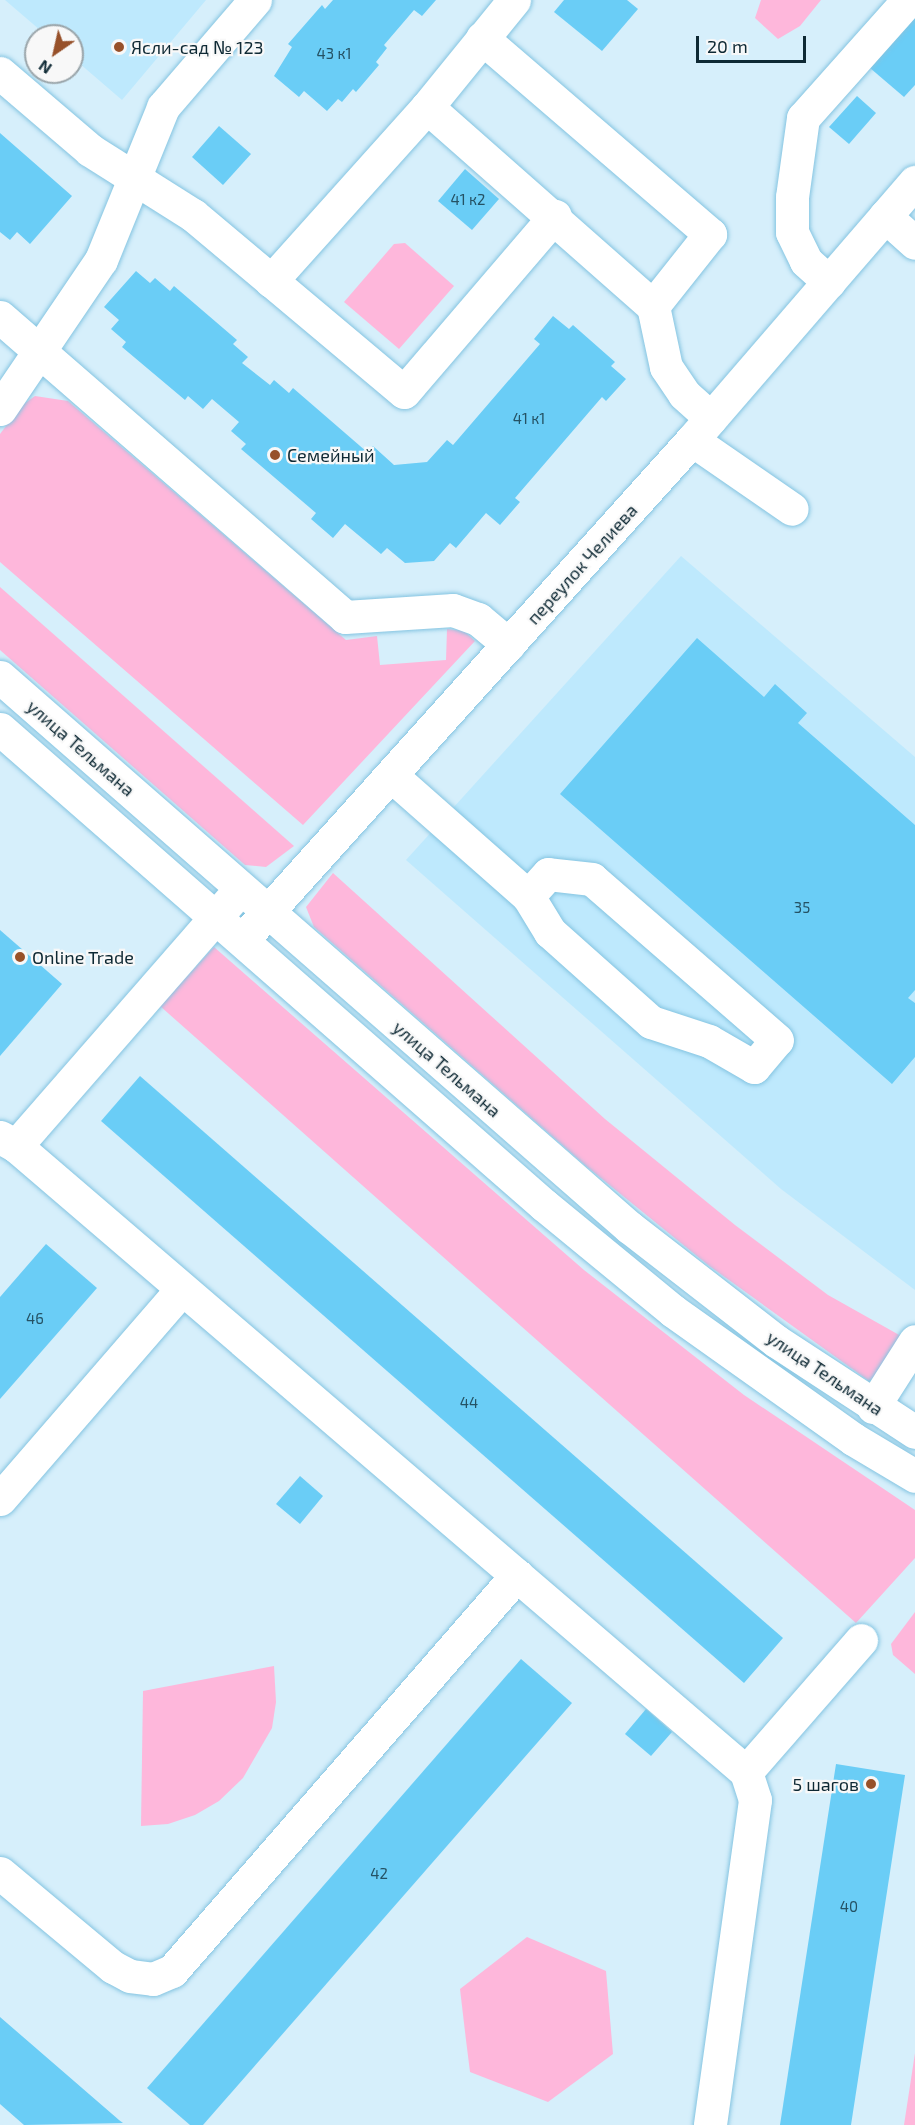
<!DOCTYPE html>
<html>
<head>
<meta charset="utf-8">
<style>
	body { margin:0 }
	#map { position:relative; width:915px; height:2125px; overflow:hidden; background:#d6effb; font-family:"Exo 2",sans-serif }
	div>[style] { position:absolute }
	.built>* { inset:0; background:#bee9fd }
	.green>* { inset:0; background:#feb7db }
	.building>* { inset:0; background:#6acdf6 }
	.roads { filter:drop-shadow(0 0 2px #84c4e1) drop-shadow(0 0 2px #84c4e1) }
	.minor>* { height:33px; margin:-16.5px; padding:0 16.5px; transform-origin:16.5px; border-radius:16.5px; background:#fff }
	.dots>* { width:16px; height:16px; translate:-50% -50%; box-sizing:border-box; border:3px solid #f8f8f8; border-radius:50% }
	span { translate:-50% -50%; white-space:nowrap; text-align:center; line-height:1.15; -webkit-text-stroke:4.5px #f8f8f8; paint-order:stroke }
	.number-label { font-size:15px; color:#255264 }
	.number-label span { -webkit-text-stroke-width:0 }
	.poi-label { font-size:18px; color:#0e2934 }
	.left { translate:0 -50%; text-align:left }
	.right { translate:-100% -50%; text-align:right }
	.street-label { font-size:18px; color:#0e2934 }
	.north { position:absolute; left:24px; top:24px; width:60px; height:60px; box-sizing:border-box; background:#f8f8f8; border:2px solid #9aa5aa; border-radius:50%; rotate:214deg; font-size:16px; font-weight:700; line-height:24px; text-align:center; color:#0e2934 }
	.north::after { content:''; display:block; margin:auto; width:21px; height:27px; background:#97512a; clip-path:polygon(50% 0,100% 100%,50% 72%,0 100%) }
	.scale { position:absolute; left:696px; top:36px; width:110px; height:27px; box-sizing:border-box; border:3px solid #0e2934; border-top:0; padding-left:8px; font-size:18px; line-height:21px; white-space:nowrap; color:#0e2934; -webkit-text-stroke:4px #f8f8f8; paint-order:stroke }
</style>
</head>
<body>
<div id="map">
	<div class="built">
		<i style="clip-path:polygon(5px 0,206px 0,122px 100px,72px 57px,72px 36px,47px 36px)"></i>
		<i style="clip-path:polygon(681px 556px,915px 757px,915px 1290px,781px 1189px,406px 860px)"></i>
	</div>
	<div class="green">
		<i style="clip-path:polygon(761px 0,821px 0,800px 26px,778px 39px,755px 18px)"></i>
		<i style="clip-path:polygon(405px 243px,454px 286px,399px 349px,344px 302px,394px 244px)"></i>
		<i style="clip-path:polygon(35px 396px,68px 401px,346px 640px,377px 636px,380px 665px,446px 660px,447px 629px,464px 631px,475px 641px,303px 825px,0 562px,0 434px,21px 406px)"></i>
		<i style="clip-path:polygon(0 587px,294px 846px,266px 867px,245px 865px,0 650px)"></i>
		<i style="clip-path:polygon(333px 873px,605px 1119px,735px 1225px,828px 1295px,901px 1336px,881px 1371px,869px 1381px,708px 1265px,586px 1166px,314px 927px,306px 907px)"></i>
		<i style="clip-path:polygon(214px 947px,584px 1270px,744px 1395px,915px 1510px,915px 1558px,856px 1623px,160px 1006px)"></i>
		<i style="clip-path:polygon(915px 1612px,915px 1674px,893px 1655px,891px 1644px)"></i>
		<i style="clip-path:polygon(274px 1666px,276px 1702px,272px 1728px,243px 1778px,219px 1801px,195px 1815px,168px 1824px,141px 1826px,143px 1691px)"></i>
		<i style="clip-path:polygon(527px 1937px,606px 1971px,613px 2054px,548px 2102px,470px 2072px,466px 2040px,460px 1989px)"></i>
		<i style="clip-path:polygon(915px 2053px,915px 2125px,904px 2125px)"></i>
	</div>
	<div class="building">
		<i style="clip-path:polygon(333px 0,436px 0,422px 16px,414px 10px,384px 45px,387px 48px,376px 62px,379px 65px,356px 92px,353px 89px,342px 102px,338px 99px,327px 111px,304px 91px,299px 97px,274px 76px,292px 47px,288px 44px,322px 5px,325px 9px)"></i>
		<i style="clip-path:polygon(564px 0,627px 0,638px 9px,602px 51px,554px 12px)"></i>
		<i style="clip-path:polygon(915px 16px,915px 85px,904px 97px,870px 68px)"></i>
		<i style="clip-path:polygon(857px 96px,876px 113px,849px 144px,829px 127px)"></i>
		<i style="clip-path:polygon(219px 126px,251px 154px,223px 185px,192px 157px)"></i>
		<i style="clip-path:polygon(0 133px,72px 196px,30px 244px,17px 232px,10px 240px,0 232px)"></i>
		<i style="clip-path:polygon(465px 169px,499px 199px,472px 230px,438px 201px)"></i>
		<i style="clip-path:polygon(136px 271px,150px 283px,155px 278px,170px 291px,174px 286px,237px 340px,233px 344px,248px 357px,242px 363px,270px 385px,274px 380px,289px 393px,293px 388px,367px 452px,373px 446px,394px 465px,427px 462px,447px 440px,453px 445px,540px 344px,534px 339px,553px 316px,569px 329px,573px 325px,615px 362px,611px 366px,626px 379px,606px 401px,602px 397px,515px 498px,520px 502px,500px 525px,486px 513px,456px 548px,450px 543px,434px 561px,405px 563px,387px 548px,381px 554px,345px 524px,333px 538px,311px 519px,316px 513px,241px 449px,246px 444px,231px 431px,239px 422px,212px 399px,203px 409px,188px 396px,185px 400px,122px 347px,126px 342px,111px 329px,119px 320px,104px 307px)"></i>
		<i style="clip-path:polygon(697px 638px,764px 697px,775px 684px,807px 713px,798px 723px,915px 825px,915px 990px,908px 998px,915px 1003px,915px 1057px,892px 1084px,560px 794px)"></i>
		<i style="clip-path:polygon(0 930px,62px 984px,0 1056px)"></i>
		<i style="clip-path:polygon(140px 1076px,783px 1638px,744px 1683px,101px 1121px)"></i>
		<i style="clip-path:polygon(46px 1244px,97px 1288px,0 1399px,0 1297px)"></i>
		<i style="clip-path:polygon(300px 1476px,323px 1496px,300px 1524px,276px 1504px)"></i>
		<i style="clip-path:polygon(521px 1659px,572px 1703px,203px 2125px,190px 2125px,147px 2088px)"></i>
		<i style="clip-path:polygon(646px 1709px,672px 1732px,651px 1756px,625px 1734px)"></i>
		<i style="clip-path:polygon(836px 1764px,905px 1775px,851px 2125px,780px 2125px)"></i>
		<i style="clip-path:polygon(0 2017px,119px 2120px,123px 2123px,24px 2125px,0 2104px)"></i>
	</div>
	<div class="roads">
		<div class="minor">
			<i style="left:482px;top:38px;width:301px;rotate:40.7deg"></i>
			<i style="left:710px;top:234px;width:92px;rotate:128.4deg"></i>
			<i style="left:0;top:73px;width:118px;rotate:40.5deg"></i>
			<i style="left:90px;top:150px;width:122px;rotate:32.3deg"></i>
			<i style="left:193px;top:215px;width:275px;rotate:40deg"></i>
			<i style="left:404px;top:392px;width:232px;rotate:-49.4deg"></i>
			<i style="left:427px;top:107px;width:301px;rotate:41.4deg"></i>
			<i style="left:653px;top:306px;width:62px;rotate:78deg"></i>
			<i style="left:666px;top:367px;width:32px;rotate:56deg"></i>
			<i style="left:684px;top:394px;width:36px;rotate:42deg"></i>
			<i style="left:885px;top:216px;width:40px;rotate:42deg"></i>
			<i style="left:271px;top:281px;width:234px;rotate:-48.1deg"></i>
			<i style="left:427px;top:107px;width:138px;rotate:-50.9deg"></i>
			<i style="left:829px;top:282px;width:31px;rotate:-138deg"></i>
			<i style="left:806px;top:261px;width:32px;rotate:-116deg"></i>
			<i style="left:792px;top:232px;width:35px;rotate:-90deg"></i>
			<i style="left:792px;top:197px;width:80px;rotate:-82.1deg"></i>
			<i style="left:803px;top:118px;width:158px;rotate:-48.3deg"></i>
			<i style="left:0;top:317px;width:457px;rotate:41deg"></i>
			<i style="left:345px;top:617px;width:108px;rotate:-3.7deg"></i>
			<i style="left:453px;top:610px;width:27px;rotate:20deg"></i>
			<i style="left:478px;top:619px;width:40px;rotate:40deg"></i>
			<i style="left:0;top:409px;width:180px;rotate:-55.9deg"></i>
			<i style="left:101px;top:260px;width:165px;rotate:-67.9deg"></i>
			<i style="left:163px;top:107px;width:141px;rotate:-49.3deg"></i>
			<i style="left:692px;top:440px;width:121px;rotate:34.6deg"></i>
			<i style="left:0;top:677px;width:836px;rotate:41.17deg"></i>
			<i style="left:629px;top:1227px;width:186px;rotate:37.8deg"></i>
			<i style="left:776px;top:1341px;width:166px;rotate:33.2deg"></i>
			<i style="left:0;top:729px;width:723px;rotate:41.19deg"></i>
			<i style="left:544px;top:1205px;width:167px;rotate:39.4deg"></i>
			<i style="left:673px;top:1311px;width:221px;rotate:35.4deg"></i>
			<i style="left:853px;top:1439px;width:72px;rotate:30.8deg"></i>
			<i style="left:393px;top:777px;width:180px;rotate:41.4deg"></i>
			<i style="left:528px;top:896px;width:42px;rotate:58.6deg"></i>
			<i style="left:550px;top:932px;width:135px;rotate:41.7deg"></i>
			<i style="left:651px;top:1022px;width:61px;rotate:18.1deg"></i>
			<i style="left:709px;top:1041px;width:52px;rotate:30deg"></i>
			<i style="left:754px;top:1067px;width:35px;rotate:-50deg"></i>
			<i style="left:777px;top:1040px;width:245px;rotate:-139deg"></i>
			<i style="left:592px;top:879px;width:44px;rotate:-173.5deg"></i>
			<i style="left:548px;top:874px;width:30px;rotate:132deg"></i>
			<i style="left:253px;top:928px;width:656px;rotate:-48.03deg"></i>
			<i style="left:692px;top:440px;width:341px;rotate:-49.2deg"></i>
			<i style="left:0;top:1137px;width:18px;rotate:29deg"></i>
			<i style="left:16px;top:1146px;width:962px;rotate:40.61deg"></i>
			<i style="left:746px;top:1772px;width:29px;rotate:72deg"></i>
			<i style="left:755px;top:1800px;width:328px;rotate:97.9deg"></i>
			<i style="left:16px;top:1146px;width:325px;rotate:-48.9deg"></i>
			<i style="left:873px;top:1407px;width:78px;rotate:-57.5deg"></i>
			<i style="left:0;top:1499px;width:278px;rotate:-49.1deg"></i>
			<i style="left:746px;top:1772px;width:175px;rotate:-48.9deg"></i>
			<i style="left:0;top:1873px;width:147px;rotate:39.8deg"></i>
			<i style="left:113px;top:1967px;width:19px;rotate:28deg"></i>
			<i style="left:130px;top:1976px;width:23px;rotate:7deg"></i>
			<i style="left:153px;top:1979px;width:21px;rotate:-23deg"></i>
			<i style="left:172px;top:1971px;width:525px;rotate:-48.94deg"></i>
		</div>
	</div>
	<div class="dots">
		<i style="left:119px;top:47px;background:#97512a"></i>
		<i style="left:275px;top:455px;background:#97512a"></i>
		<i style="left:20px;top:957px;background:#97512a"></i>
		<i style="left:871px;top:1784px;background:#97512a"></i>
	</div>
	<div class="number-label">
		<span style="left:334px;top:54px">43 к1</span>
		<span style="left:468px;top:200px">41 к2</span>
		<span style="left:529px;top:419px">41 к1</span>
		<span style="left:802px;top:908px">35</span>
		<span style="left:35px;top:1319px">46</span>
		<span style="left:469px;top:1403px">44</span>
		<span style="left:379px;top:1874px">42</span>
		<span style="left:849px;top:1907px">40</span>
	</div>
	<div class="poi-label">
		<span class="left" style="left:131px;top:47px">Ясли-сад № 123</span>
		<span class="left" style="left:287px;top:455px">Семейный</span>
		<span class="left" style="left:32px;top:957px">Online Trade</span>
		<span class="right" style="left:859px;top:1784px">5 шагов</span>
	</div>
	<div class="street-label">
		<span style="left:582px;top:564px;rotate:-48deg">переулок Челиева</span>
		<span style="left:81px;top:748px;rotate:41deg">улица Тельмана</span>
		<span style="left:447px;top:1069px;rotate:41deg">улица Тельмана</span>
		<span style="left:825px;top:1373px;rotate:34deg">улица Тельмана</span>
	</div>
	<div class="north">N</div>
	<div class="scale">20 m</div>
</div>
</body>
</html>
